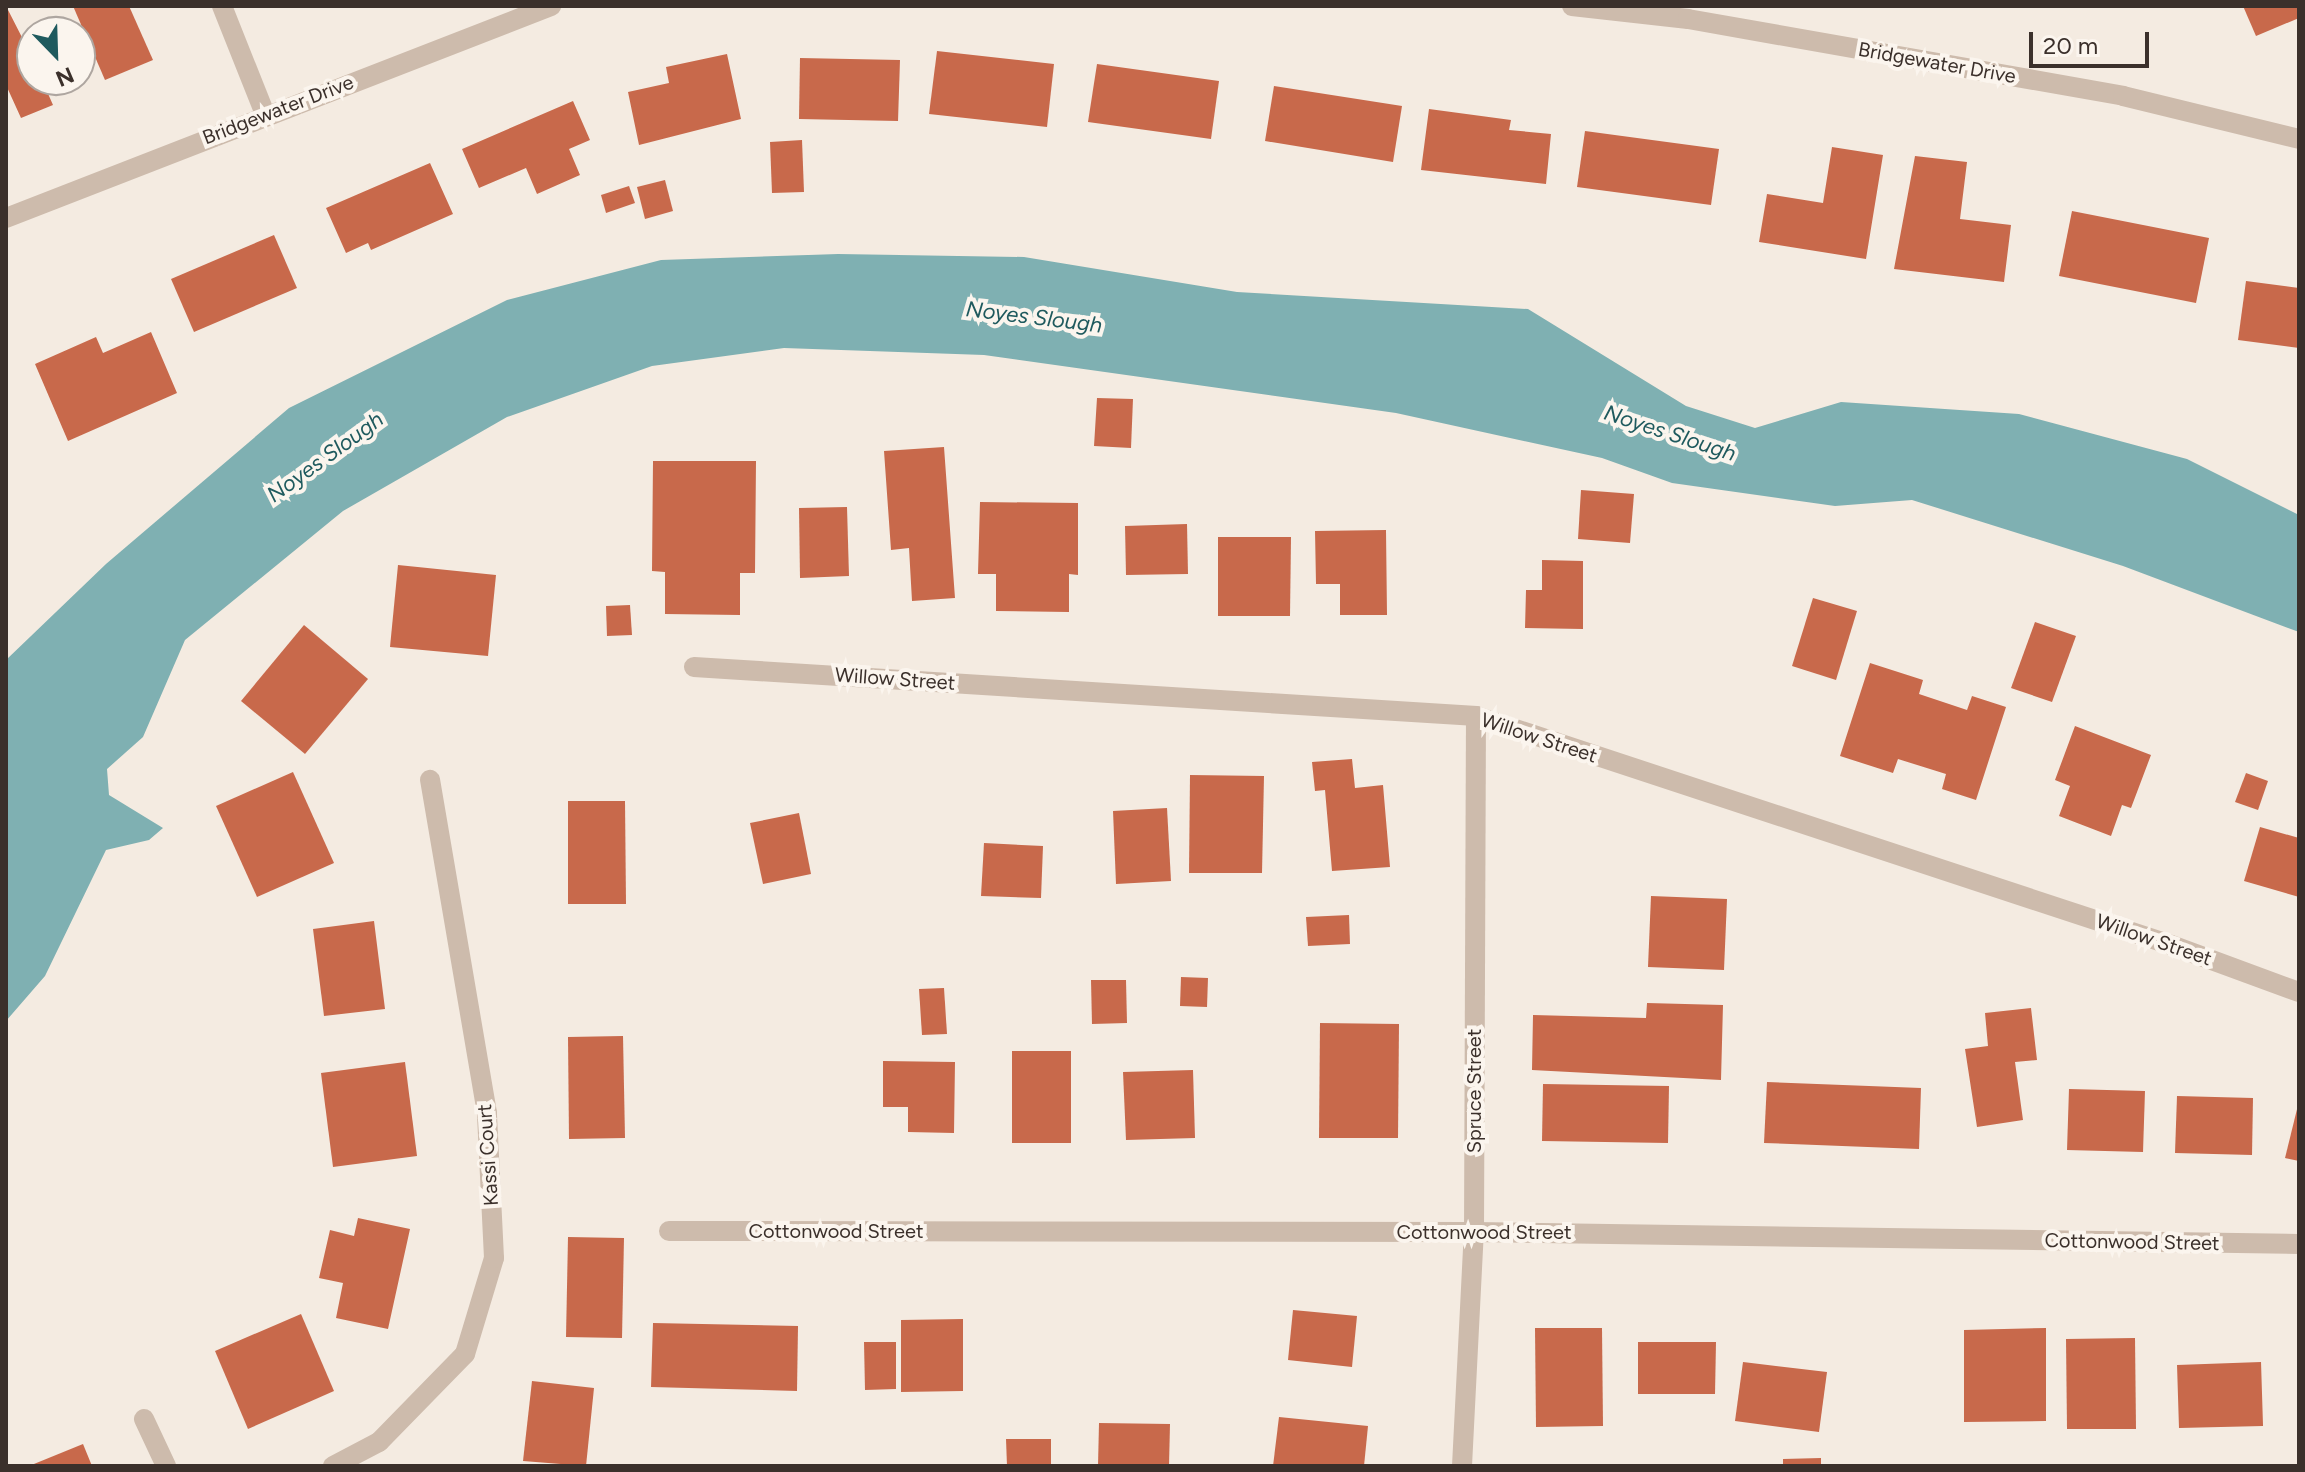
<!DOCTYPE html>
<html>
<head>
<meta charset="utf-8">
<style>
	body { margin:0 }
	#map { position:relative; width:2305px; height:1472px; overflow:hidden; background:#f4ebe1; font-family:Figtree,sans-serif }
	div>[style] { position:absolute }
	.water>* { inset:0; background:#7fb0b2 }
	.building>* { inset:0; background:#c8694b }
	.minor>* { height:20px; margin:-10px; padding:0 10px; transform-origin:10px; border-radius:10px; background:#cdbbac }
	span { translate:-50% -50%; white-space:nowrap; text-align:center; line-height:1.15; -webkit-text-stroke:8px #fbf5ee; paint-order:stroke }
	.street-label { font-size:20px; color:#3b302b }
	.water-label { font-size:22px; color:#1f5a5e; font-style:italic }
	.frame { position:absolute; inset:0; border:8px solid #3b302b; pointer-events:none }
	.north { position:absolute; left:16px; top:16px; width:80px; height:80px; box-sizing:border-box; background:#fbf5ee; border:2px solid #aea6a0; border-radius:50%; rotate:157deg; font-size:22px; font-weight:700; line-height:32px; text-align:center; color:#3b302b }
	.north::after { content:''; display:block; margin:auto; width:28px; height:36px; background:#1f5a5e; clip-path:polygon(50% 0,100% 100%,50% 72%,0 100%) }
	.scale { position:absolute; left:2029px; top:32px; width:120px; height:36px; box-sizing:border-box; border:4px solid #3b302b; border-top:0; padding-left:10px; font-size:24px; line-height:28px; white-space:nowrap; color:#3b302b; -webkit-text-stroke:6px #fbf5ee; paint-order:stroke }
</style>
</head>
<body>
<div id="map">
	<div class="water">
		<i style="clip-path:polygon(838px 254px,1024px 257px,1237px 292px,1528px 309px,1686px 406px,1755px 428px,1841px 402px,2019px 414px,2187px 459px,2299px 515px,2299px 632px,2123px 566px,1912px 500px,1835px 506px,1672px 483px,1602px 458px,1396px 413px,984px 355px,784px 348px,652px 366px,507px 417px,343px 511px,185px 640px,143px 737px,107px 769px,109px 795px,163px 828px,149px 840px,106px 850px,45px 976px,6px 1021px,6px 660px,106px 564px,289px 408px,507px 300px,661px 260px)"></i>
	</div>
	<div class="building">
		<i style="clip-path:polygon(6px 6px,32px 57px,32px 80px,42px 80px,53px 105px,21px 118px,6px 85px)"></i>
		<i style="clip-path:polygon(73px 6px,129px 6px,153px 60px,105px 80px)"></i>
		<i style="clip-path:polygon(2243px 6px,2299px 6px,2299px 18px,2256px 36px)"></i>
		<i style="clip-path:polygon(937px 51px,1054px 64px,1047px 127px,929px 114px)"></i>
		<i style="clip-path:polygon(727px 54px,741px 119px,639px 145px,628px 92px,669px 83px,666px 67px)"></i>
		<i style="clip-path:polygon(800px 58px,900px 60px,898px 121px,799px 119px)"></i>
		<i style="clip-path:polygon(1097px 64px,1219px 81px,1211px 139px,1088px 122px)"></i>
		<i style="clip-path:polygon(1274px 86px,1402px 106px,1393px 162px,1265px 141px)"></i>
		<i style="clip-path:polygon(573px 101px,590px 140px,569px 149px,580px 175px,537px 194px,526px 168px,479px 188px,462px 149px)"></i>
		<i style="clip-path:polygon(1429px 109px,1511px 120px,1509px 130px,1551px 134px,1546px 184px,1421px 170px)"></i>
		<i style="clip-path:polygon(1585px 131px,1719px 149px,1711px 205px,1577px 187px)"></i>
		<i style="clip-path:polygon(802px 140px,804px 192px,772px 193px,770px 142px)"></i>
		<i style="clip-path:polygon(1832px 147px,1883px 155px,1866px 259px,1759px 242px,1767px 194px,1823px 203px)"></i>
		<i style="clip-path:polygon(1915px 156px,1967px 162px,1960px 219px,2011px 225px,2004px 282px,1894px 269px)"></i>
		<i style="clip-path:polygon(430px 163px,453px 214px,371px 250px,368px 243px,346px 253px,326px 208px)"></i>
		<i style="clip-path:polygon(665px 180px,673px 211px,645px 219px,637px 187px)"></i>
		<i style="clip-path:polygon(629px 186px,635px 203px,606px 213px,601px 195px)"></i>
		<i style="clip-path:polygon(2072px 211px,2209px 238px,2196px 303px,2059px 276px)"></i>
		<i style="clip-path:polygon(274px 235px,297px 288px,194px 332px,171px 279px)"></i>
		<i style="clip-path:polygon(2246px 281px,2299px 288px,2299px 348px,2238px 340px)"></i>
		<i style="clip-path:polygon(151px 332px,177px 393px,68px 441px,35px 364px,96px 337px,103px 353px)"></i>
		<i style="clip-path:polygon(1097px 398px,1133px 399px,1131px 448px,1094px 446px)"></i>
		<i style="clip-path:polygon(944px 447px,955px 598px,912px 601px,909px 548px,891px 550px,884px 451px)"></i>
		<i style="clip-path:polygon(653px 461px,756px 461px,755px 573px,740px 573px,740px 615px,665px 614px,665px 572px,652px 571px)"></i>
		<i style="clip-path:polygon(1581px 490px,1634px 494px,1630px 543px,1578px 539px)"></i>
		<i style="clip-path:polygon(980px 502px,1078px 503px,1078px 575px,1069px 574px,1069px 612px,996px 611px,996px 574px,978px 574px)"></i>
		<i style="clip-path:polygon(847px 507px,849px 576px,800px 578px,799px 508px)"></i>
		<i style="clip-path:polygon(1187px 524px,1188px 574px,1126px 575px,1125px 526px)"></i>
		<i style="clip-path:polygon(1386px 530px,1387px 615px,1340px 615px,1340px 584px,1316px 584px,1315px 531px)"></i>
		<i style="clip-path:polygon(1218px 537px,1291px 537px,1290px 616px,1218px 616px)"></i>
		<i style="clip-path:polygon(1542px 560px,1583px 561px,1583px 629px,1525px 628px,1526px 590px,1542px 590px)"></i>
		<i style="clip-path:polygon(398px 565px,496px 575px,488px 656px,390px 647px)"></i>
		<i style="clip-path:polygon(1813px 598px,1857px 611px,1836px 680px,1792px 666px)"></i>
		<i style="clip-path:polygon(630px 605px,632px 635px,607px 636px,606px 606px)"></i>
		<i style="clip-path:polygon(2035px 622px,2076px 636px,2052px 702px,2011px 688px)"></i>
		<i style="clip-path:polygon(304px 625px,368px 679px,305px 754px,241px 701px)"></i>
		<i style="clip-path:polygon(1870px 663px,1923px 680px,1919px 694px,1967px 710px,1972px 696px,2006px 707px,1976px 800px,1942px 789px,1946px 774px,1898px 759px,1893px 773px,1840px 756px)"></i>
		<i style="clip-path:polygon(2075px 726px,2151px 755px,2131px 808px,2122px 805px,2111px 836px,2059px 816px,2070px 786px,2055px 780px)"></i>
		<i style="clip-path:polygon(1352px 759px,1355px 788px,1383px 785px,1390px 867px,1332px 871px,1325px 790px,1315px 791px,1312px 762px)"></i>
		<i style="clip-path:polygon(293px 772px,334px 863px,257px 897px,216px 806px)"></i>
		<i style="clip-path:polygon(2246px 773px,2268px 781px,2258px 810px,2235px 802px)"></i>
		<i style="clip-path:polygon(1190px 775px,1264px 776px,1262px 873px,1189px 873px)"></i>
		<i style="clip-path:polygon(568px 801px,625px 801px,626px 904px,568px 904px)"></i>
		<i style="clip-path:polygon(1167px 808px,1171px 881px,1116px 884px,1113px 811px)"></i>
		<i style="clip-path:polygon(799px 813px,811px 874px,763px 884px,750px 823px)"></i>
		<i style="clip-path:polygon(2260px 827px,2299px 838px,2299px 897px,2244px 881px)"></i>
		<i style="clip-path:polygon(984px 843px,1043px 846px,1041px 898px,981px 896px)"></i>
		<i style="clip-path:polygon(1651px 896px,1727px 899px,1724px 970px,1648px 967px)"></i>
		<i style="clip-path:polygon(1349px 915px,1350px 944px,1308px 946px,1306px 917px)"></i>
		<i style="clip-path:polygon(374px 921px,385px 1009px,324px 1016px,313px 929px)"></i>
		<i style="clip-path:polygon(1181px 977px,1208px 978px,1207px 1007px,1180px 1006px)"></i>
		<i style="clip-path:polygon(1091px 980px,1126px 980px,1127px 1023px,1092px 1024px)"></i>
		<i style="clip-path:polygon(944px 988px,947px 1034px,922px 1035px,919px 989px)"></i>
		<i style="clip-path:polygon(1647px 1003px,1723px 1005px,1721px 1080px,1532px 1070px,1533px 1015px,1646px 1018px)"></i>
		<i style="clip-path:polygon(2031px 1008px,2037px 1060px,2015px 1062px,2023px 1120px,1977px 1127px,1965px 1049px,1988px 1046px,1985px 1013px)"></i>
		<i style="clip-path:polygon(1320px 1023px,1399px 1024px,1398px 1138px,1319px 1138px)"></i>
		<i style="clip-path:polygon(623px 1036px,625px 1138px,569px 1139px,568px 1037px)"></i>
		<i style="clip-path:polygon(1012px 1051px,1071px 1051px,1071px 1143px,1012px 1143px)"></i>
		<i style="clip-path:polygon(883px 1061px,955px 1062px,954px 1133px,908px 1132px,908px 1107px,883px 1107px)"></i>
		<i style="clip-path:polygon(405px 1062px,417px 1156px,333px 1167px,321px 1073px)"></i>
		<i style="clip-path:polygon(1193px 1070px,1195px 1138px,1126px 1140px,1123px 1072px)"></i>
		<i style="clip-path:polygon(1767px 1082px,1921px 1088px,1919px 1149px,1764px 1143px)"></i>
		<i style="clip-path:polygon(1543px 1084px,1669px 1086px,1668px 1143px,1542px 1141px)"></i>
		<i style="clip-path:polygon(2069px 1089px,2145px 1091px,2143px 1152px,2067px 1150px)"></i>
		<i style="clip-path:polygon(2177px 1096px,2253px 1098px,2252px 1155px,2175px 1153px)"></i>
		<i style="clip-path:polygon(2299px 1101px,2299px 1161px,2285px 1158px)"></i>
		<i style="clip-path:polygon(358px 1218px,410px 1229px,388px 1329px,336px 1318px,343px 1283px,319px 1278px,330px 1230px,354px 1236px)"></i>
		<i style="clip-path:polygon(568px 1237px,624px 1238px,622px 1338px,566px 1337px)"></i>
		<i style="clip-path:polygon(1293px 1310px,1357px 1316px,1352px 1367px,1288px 1360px)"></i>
		<i style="clip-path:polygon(301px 1314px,334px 1391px,248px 1429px,215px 1351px)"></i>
		<i style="clip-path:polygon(963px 1319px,963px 1391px,901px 1392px,901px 1320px)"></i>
		<i style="clip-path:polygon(653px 1323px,798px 1326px,797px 1391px,651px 1387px)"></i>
		<i style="clip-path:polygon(1535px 1328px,1602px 1328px,1603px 1426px,1536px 1427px)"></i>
		<i style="clip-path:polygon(2046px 1328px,2046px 1421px,1964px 1422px,1964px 1330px)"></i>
		<i style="clip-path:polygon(2135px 1338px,2136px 1429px,2067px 1429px,2066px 1339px)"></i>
		<i style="clip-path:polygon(864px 1342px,896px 1342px,896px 1389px,865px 1390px)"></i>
		<i style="clip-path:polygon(1638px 1342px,1716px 1342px,1715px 1394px,1638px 1394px)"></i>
		<i style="clip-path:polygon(1743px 1362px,1827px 1372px,1819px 1432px,1735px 1421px)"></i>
		<i style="clip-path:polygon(2261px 1362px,2263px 1426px,2179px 1428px,2177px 1365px)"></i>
		<i style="clip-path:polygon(532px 1381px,594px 1388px,586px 1466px,523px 1461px)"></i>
		<i style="clip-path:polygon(1279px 1417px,1368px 1426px,1364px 1466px,1273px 1466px)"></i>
		<i style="clip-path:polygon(1099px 1423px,1170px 1424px,1169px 1466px,1098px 1466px)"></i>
		<i style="clip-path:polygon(1006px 1439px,1051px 1439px,1051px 1466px,1007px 1466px)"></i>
		<i style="clip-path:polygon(83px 1444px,92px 1466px,29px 1466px)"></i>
		<i style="clip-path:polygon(1821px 1458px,1821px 1466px,1783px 1466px,1783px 1459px)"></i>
	</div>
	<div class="minor">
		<i style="left:222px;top:6px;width:116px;rotate:68.3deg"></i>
		<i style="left:1572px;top:6px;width:117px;rotate:6.4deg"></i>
		<i style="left:1688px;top:19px;width:442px;rotate:10deg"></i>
		<i style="left:2123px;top:96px;width:181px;rotate:13.7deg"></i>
		<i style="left:6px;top:218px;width:585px;rotate:-21.26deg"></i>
		<i style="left:694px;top:667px;width:784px;rotate:3.59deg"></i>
		<i style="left:1476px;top:716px;width:732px;rotate:18.24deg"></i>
		<i style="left:2171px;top:945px;width:136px;rotate:20.2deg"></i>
		<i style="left:669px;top:1231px;width:805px;rotate:0.07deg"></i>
		<i style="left:1474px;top:1232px;width:825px;rotate:0.83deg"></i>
		<i style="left:144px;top:1419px;width:52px;rotate:64.9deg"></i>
		<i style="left:333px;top:1466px;width:52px;rotate:-27.6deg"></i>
		<i style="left:379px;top:1442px;width:123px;rotate:-45.7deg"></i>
		<i style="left:465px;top:1354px;width:100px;rotate:-73.2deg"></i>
		<i style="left:494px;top:1258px;width:145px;rotate:-92.8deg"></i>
		<i style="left:487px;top:1113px;width:338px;rotate:-99.7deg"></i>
		<i style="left:1462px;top:1466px;width:234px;rotate:-87.1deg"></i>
		<i style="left:1474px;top:1232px;width:516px;rotate:-89.78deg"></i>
	</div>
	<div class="street-label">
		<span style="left:1937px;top:63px;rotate:10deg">Bridgewater Drive</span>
		<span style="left:278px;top:110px;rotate:-21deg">Bridgewater Drive</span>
		<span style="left:895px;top:679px;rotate:4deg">Willow Street</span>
		<span style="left:1539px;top:738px;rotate:18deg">Willow Street</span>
		<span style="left:2154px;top:940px;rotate:19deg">Willow Street</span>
		<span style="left:1474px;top:1091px;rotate:-90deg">Spruce Street</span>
		<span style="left:488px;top:1155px;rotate:-94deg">Kassi Court</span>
		<span style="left:836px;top:1231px">Cottonwood Street</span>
		<span style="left:1484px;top:1232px">Cottonwood Street</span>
		<span style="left:2132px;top:1242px;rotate:1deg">Cottonwood Street</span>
	</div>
	<div class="water-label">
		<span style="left:1034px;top:317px;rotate:7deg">Noyes Slough</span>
		<span style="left:1670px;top:433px;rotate:18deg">Noyes Slough</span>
		<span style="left:325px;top:457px;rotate:-36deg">Noyes Slough</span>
	</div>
	<div class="frame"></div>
	<div class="north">N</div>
	<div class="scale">20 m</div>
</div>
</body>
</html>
